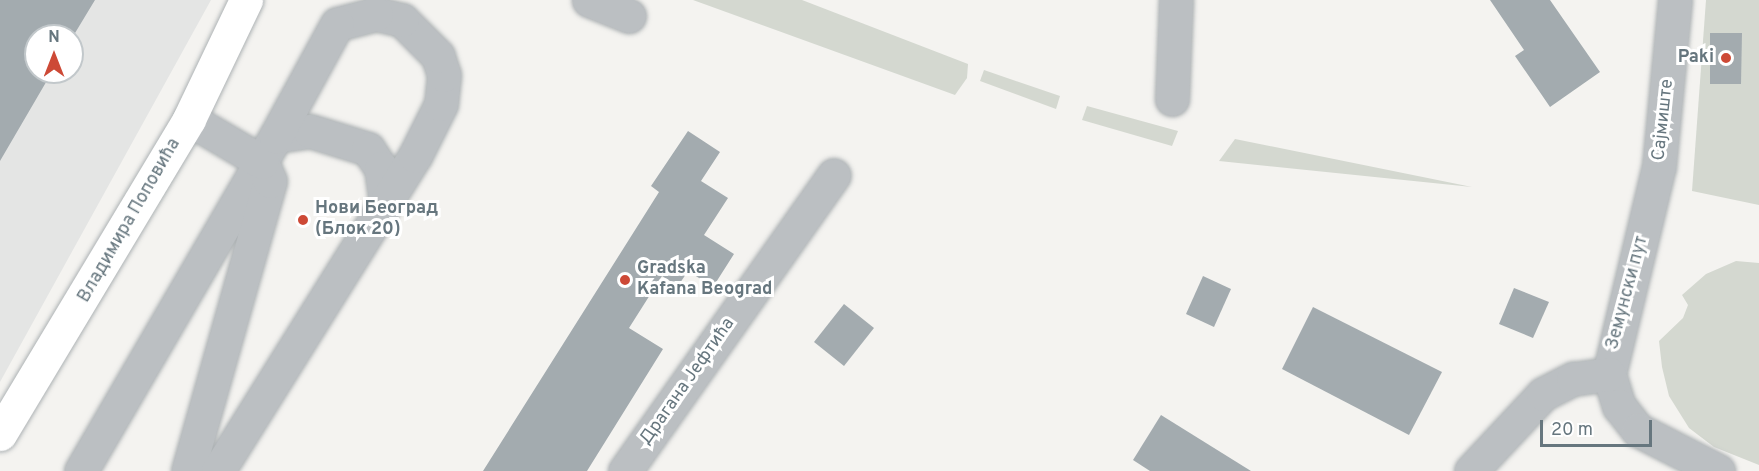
<!DOCTYPE html>
<html>
<head>
<meta charset="utf-8">
<style>
	body { margin:0 }
	#map { position:relative; width:1759px; height:471px; overflow:hidden; background:#f4f3f0; font-family:Overpass,sans-serif }
	div>[style] { position:absolute }
	.built>* { inset:0; background:#e4e5e4 }
	.green>* { inset:0; background:#d4d8d0 }
	.building>* { inset:0; background:#a3abaf }
	.roads { filter:drop-shadow(0 0 2px #adb2b4) drop-shadow(0 0 2px #adb2b4) }
	.minor>* { height:33px; margin:-16.5px; padding:0 16.5px; transform-origin:16.5px; border-radius:16.5px; background:#bbbfc2 }
	.major>* { height:33px; margin:-16.5px; padding:0 16.5px; transform-origin:16.5px; border-radius:16.5px; background:#fff }
	.dots>* { width:16px; height:16px; translate:-50% -50%; box-sizing:border-box; border:3px solid #fff; border-radius:50% }
	span { translate:-50% -50%; white-space:nowrap; text-align:center; line-height:1.15; -webkit-text-stroke:6px #fff; paint-order:stroke }
	.poi-label { font-size:18px; color:#66767e; font-weight:700 }
	.right { translate:-100% -50%; text-align:right }
	.left { translate:0 -50%; text-align:left }
	.street-label { font-size:18px; color:#66767e }
	.north { position:absolute; left:24px; top:24px; width:60px; height:60px; box-sizing:border-box; background:#fff; border:2px solid #c2c8cb; border-radius:50%; rotate:0deg; font-size:16px; font-weight:700; line-height:24px; text-align:center; color:#66767e }
	.north::after { content:''; display:block; margin:auto; width:21px; height:27px; background:#cd4936; clip-path:polygon(50% 0,100% 100%,50% 72%,0 100%) }
	.scale { position:absolute; left:1540px; top:420px; width:112px; height:27px; box-sizing:border-box; border:3px solid #66767e; border-top:0; padding-left:8px; font-size:18px; line-height:21px; white-space:nowrap; color:#66767e; -webkit-text-stroke:4px #fff; paint-order:stroke }
</style>
</head>
<body>
<div id="map">
	<div class="built">
		<i style="clip-path:polygon(evenodd,0 0,211px 0,0 382px,0 0,36px 36px,72px 36px,72px 72px,36px 72px,36px 36px)"></i>
	</div>
	<div class="green">
		<i style="clip-path:polygon(693px 0,802px 0,968px 64px,967px 78px,955px 95px)"></i>
		<i style="clip-path:polygon(1706px 0,1759px 0,1759px 205px,1692px 191px)"></i>
		<i style="clip-path:polygon(984px 70px,1060px 96px,1056px 109px,980px 81px)"></i>
		<i style="clip-path:polygon(1087px 106px,1178px 131px,1172px 146px,1082px 120px)"></i>
		<i style="clip-path:polygon(1235px 139px,1472px 187px,1219px 161px)"></i>
		<i style="clip-path:polygon(1736px 261px,1759px 263px,1759px 465px,1714px 447px,1689px 428px,1669px 396px,1662px 367px,1659px 341px,1683px 318px,1688px 305px,1682px 295px,1706px 274px)"></i>
	</div>
	<div class="building">
		<i style="clip-path:polygon(0 0,95px 0,72px 38px,36px 36px,36px 72px,52px 72px,0 161px)"></i>
		<i style="clip-path:polygon(1490px 0,1550px 0,1600px 72px,1550px 107px,1515px 56px,1524px 50px)"></i>
		<i style="clip-path:polygon(1710px 33px,1742px 33px,1741px 84px,1710px 84px)"></i>
		<i style="clip-path:polygon(688px 131px,720px 152px,701px 181px,728px 198px,704px 235px,734px 254px,713px 287px,688px 271px,678px 286px,662px 276px,629px 328px,663px 349px,587px 471px,483px 471px,659px 192px,651px 186px)"></i>
		<i style="clip-path:polygon(1203px 276px,1231px 289px,1214px 327px,1186px 314px)"></i>
		<i style="clip-path:polygon(1514px 288px,1549px 302px,1533px 338px,1499px 324px)"></i>
		<i style="clip-path:polygon(844px 304px,874px 328px,844px 366px,814px 342px)"></i>
		<i style="clip-path:polygon(1313px 307px,1442px 372px,1409px 435px,1282px 369px)"></i>
		<i style="clip-path:polygon(1161px 415px,1251px 471px,1150px 471px,1133px 460px)"></i>
	</div>
	<div class="roads">
		<div class="minor">
			<i style="left:589px;top:0;width:43px;rotate:21.8deg"></i>
			<i style="left:1675px;top:0;width:167px;rotate:95.5deg"></i>
			<i style="left:1659px;top:166px;width:214px;rotate:103.5deg"></i>
			<i style="left:1609px;top:374px;width:34px;rotate:73deg"></i>
			<i style="left:1619px;top:406px;width:31px;rotate:52deg"></i>
			<i style="left:1638px;top:430px;width:90px;rotate:27.1deg"></i>
			<i style="left:1172px;top:99px;width:99px;rotate:-87.7deg"></i>
			<i style="left:81px;top:471px;width:388px;rotate:-59.8deg"></i>
			<i style="left:276px;top:136px;width:34px;rotate:-8deg"></i>
			<i style="left:310px;top:131px;width:61px;rotate:17.2deg"></i>
			<i style="left:368px;top:149px;width:23px;rotate:56deg"></i>
			<i style="left:381px;top:168px;width:34px;rotate:82deg"></i>
			<i style="left:188px;top:471px;width:301px;rotate:-74.2deg"></i>
			<i style="left:270px;top:181px;width:21px;rotate:-113deg"></i>
			<i style="left:262px;top:162px;width:85px;rotate:-149.5deg"></i>
			<i style="left:218px;top:471px;width:372px;rotate:-58deg"></i>
			<i style="left:415px;top:156px;width:58px;rotate:-63.4deg"></i>
			<i style="left:441px;top:104px;width:29px;rotate:-84deg"></i>
			<i style="left:444px;top:75px;width:20px;rotate:-108deg"></i>
			<i style="left:438px;top:56px;width:51px;rotate:-135deg"></i>
			<i style="left:402px;top:20px;width:27px;rotate:-167deg"></i>
			<i style="left:376px;top:14px;width:40px;rotate:165.6deg"></i>
			<i style="left:337px;top:24px;width:128px;rotate:118.6deg"></i>
			<i style="left:625px;top:471px;width:362px;rotate:-54.8deg"></i>
			<i style="left:1471px;top:471px;width:105px;rotate:-46.9deg"></i>
			<i style="left:1543px;top:394px;width:34px;rotate:-27deg"></i>
			<i style="left:1573px;top:379px;width:36px;rotate:-8deg"></i>
		</div>
		<div class="major">
			<i style="left:0;top:434px;width:367px;rotate:-59deg"></i>
			<i style="left:189px;top:119px;width:132px;rotate:-64.4deg"></i>
		</div>
	</div>
	<div class="dots">
		<i style="left:1726px;top:58px;background:#cd4936"></i>
		<i style="left:303px;top:220px;background:#cd4936"></i>
		<i style="left:625px;top:280px;background:#cd4936"></i>
	</div>
	<div class="poi-label">
		<span class="right" style="left:1714px;top:58px">Paki</span>
		<span class="left" style="left:315px;top:220px">Нови Београд<br>(Блок 20)</span>
		<span class="left" style="left:637px;top:280px">Gradska<br>Kafana Beograd</span>
	</div>
	<div class="street-label">
		<span style="left:1664px;top:120px;rotate:-84deg">Сајмиште</span>
		<span style="left:130px;top:221px;rotate:-60deg">Владимира Поповића</span>
		<span style="left:1628px;top:293px;rotate:-75deg">Земунски пут</span>
		<span style="left:688px;top:382px;rotate:-55deg">Драгана Јефтића</span>
	</div>
	<div class="north">N</div>
	<div class="scale">20 m</div>
</div>
</body>
</html>
